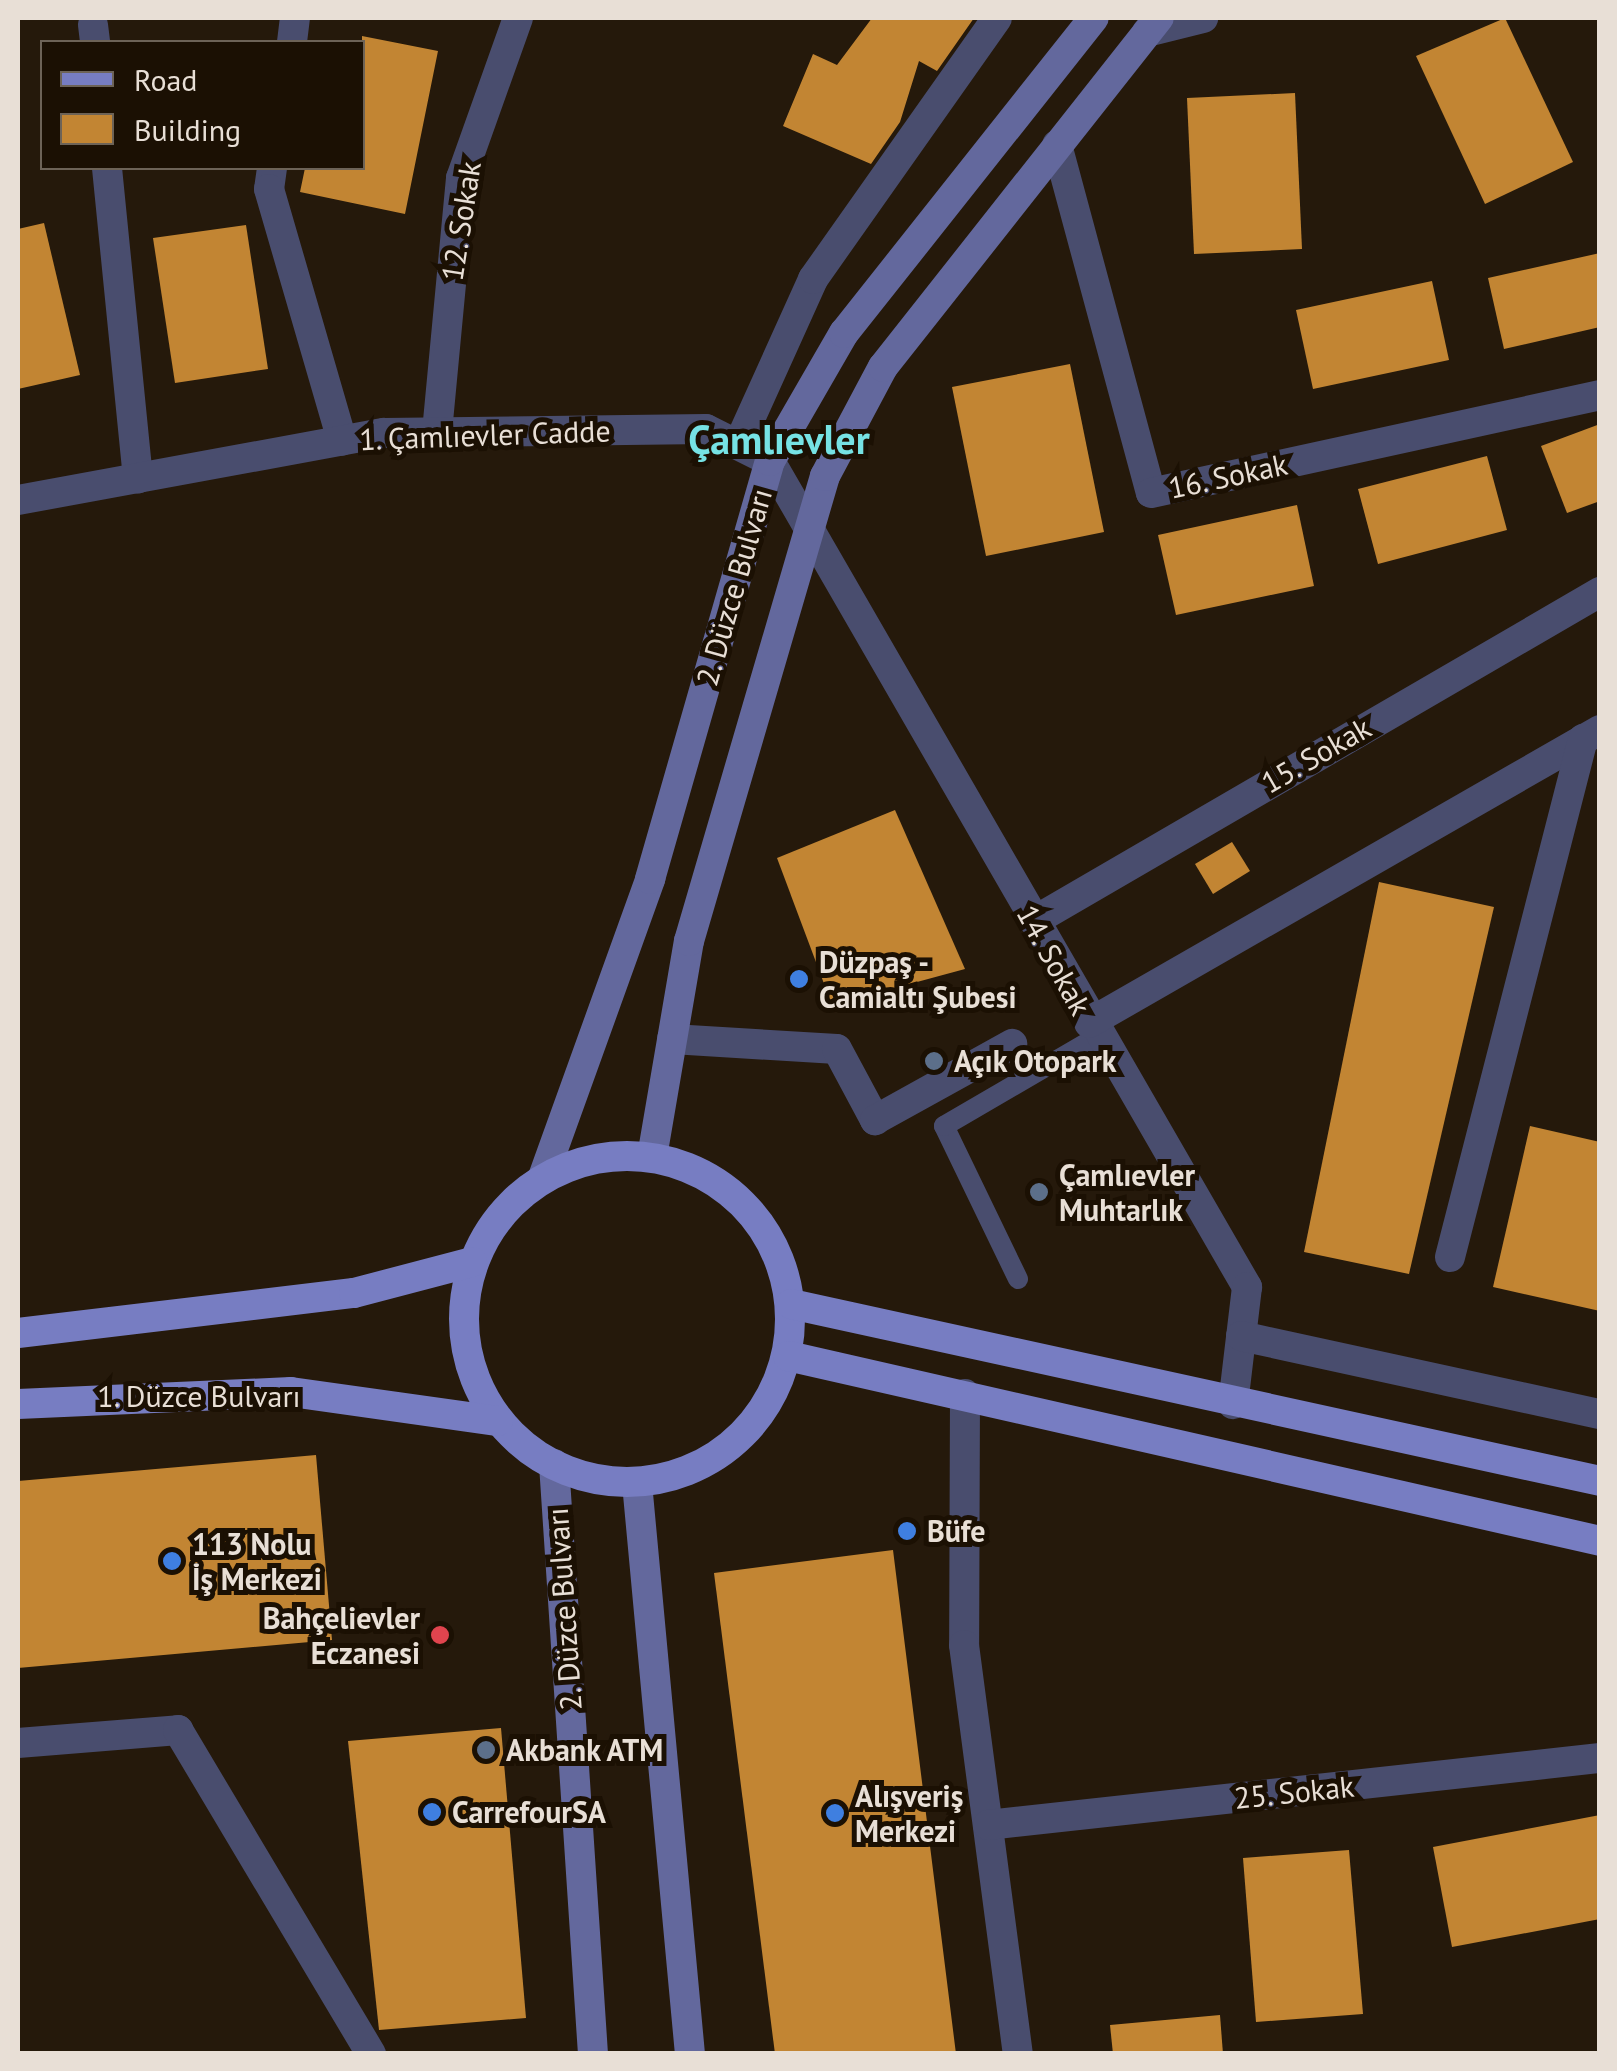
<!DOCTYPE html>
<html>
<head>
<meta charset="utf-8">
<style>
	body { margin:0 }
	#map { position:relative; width:1617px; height:2071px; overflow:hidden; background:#25190b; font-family:"PT Sans",sans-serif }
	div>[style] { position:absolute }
	.building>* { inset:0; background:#c28533 }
	.lane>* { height:20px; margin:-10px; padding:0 10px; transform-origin:10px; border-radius:10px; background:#494d6e }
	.street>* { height:30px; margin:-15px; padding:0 15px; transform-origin:15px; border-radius:15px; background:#494d6e }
	.secondary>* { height:30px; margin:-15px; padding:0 15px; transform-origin:15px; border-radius:15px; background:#63689d }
	.primary>* { height:30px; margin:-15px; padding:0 15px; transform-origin:15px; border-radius:15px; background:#777dc2 }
	.primary>.ring { margin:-15px; padding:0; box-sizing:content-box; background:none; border:30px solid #777dc2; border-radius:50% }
	.dots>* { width:28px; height:28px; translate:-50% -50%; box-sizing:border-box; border:5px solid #1b1003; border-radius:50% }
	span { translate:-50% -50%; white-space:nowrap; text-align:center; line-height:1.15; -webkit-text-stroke:10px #1b1003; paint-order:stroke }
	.street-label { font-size:30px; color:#e8dfd6 }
	.poi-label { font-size:30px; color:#e8dfd6; font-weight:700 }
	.left { translate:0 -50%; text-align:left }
	.right { translate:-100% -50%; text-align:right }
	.district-label { font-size:40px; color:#76e2e4; font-weight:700 }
	.frame { position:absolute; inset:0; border:20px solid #e8dfd6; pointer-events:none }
	.legend { position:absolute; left:40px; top:40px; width:325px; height:130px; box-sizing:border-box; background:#1b1003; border:2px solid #6d6357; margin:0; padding:12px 18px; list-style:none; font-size:30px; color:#e8dfd6 }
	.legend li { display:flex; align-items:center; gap:20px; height:50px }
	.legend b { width:50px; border:2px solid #6d6357 }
</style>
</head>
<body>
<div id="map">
	<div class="building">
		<i style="clip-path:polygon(872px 18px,974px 18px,937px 71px,919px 61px,900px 122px,871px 164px,783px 126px,813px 54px,837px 65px)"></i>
		<i style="clip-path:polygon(1505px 18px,1573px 162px,1485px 204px,1416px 56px)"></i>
		<i style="clip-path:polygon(362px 36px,438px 51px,405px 214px,300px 192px,305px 168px,362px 168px)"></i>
		<i style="clip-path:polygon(1295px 93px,1302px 249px,1194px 254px,1187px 98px)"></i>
		<i style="clip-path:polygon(44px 223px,80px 375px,18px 389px,18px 229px)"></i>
		<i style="clip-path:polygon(246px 225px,268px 369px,175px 383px,153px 238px)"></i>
		<i style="clip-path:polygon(1600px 253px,1600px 327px,1504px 349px,1488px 278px)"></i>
		<i style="clip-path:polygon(1432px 281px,1449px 360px,1313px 389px,1296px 310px)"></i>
		<i style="clip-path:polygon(1070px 364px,1104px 532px,986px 556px,952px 387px)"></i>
		<i style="clip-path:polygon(1600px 424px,1600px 501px,1567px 513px,1541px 446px)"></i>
		<i style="clip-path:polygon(1487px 456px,1507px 530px,1378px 564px,1358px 489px)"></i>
		<i style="clip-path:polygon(1297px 505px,1314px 586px,1176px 615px,1158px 535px)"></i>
		<i style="clip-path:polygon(895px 810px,965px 969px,832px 1005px,777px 858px)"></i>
		<i style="clip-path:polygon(1232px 842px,1250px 871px,1213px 894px,1195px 864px)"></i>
		<i style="clip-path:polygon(1379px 882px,1494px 907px,1409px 1274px,1304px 1252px)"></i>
		<i style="clip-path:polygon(1530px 1126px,1600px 1142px,1600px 1311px,1493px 1287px)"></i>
		<i style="clip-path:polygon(316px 1455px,332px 1640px,18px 1668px,18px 1481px)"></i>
		<i style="clip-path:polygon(893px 1550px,956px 2054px,775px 2054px,714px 1573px)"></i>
		<i style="clip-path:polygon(501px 1728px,526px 2018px,379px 2030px,348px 1741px)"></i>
		<i style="clip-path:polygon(1600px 1815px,1600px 1919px,1452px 1947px,1433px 1847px)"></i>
		<i style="clip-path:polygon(1349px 1850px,1363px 2014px,1256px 2022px,1243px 1858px)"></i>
		<i style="clip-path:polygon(1220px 2015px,1223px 2054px,1113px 2054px,1110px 2025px)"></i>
	</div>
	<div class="lane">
		<i style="left:1018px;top:1279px;width:170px;rotate:-115.8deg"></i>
		<i style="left:944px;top:1126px;width:177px;rotate:-30.2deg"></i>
	</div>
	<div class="street">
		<i style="left:93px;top:25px;width:17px;rotate:83deg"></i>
		<i style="left:1147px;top:32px;width:58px;rotate:-14deg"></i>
		<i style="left:292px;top:42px;width:24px;rotate:-83deg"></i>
		<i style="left:1057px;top:145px;width:360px;rotate:74.9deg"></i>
		<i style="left:1151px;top:493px;width:460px;rotate:-12.3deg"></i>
		<i style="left:107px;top:168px;width:312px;rotate:84.3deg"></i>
		<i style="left:272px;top:168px;width:21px;rotate:98deg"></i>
		<i style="left:269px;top:189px;width:262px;rotate:73.8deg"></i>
		<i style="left:437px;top:432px;width:255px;rotate:-84.6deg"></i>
		<i style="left:461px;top:178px;width:170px;rotate:-70.4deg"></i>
		<i style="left:740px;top:441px;width:178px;rotate:-65.7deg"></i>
		<i style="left:813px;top:279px;width:319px;rotate:-54.8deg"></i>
		<i style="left:18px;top:500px;width:372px;rotate:-10.4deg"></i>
		<i style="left:384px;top:433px;width:322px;rotate:-0.7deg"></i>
		<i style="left:706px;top:429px;width:72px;rotate:26.6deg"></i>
		<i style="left:770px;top:461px;width:954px;rotate:59.99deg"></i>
		<i style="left:1247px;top:1287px;width:118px;rotate:96.8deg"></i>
		<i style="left:1034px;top:921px;width:655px;rotate:-30.17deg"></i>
		<i style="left:1089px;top:1023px;width:589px;rotate:-29.83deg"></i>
		<i style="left:672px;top:1039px;width:165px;rotate:3.5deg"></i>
		<i style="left:837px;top:1049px;width:81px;rotate:61.8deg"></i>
		<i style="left:875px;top:1120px;width:157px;rotate:-29deg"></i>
		<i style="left:1450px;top:1257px;width:535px;rotate:-75.6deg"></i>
		<i style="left:1241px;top:1336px;width:367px;rotate:12.3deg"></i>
		<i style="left:965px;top:1394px;width:251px;rotate:90.2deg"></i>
		<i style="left:964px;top:1645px;width:413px;rotate:82.5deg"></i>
		<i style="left:18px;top:1743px;width:161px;rotate:-4.6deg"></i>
		<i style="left:178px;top:1730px;width:377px;rotate:59.2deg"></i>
		<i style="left:988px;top:1825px;width:616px;rotate:-6.25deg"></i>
	</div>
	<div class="secondary">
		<i style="left:652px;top:1157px;width:219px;rotate:-80.3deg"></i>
		<i style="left:689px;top:941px;width:484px;rotate:-73.7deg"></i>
		<i style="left:825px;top:476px;width:123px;rotate:-62deg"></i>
		<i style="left:883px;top:367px;width:445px;rotate:-51.7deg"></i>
		<i style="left:543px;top:1177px;width:317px;rotate:-70.2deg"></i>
		<i style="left:650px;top:879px;width:435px;rotate:-74deg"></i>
		<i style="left:770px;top:461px;width:148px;rotate:-60deg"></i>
		<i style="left:844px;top:333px;width:402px;rotate:-51.6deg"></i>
		<i style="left:554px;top:1464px;width:591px;rotate:86.22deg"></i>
		<i style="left:637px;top:1483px;width:573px;rotate:84.7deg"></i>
	</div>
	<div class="primary">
		<i class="ring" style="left:464px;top:1156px;width:296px;height:296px"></i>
		<i style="left:791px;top:1304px;width:828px;rotate:12.34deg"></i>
		<i style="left:18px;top:1333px;width:338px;rotate:-6.8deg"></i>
		<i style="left:354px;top:1293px;width:122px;rotate:-14.7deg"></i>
		<i style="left:788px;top:1356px;width:833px;rotate:12.83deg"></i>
		<i style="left:18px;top:1404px;width:273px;rotate:-2.5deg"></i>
		<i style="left:291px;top:1392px;width:209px;rotate:8deg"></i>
	</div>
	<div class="dots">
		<i style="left:799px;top:979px;background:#3f7fe0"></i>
		<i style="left:934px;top:1061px;background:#5c6f8a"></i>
		<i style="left:1039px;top:1192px;background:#5c6f8a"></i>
		<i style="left:907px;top:1531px;background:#3f7fe0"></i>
		<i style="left:172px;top:1561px;background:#3f7fe0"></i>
		<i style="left:440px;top:1635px;background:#e0444e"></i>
		<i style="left:486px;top:1750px;background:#5c6f8a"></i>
		<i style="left:432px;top:1812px;background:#3f7fe0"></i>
		<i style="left:835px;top:1813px;background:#3f7fe0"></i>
	</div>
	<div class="street-label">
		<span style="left:461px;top:221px;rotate:-81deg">12. Sokak</span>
		<span style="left:485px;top:435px;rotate:-2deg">1. Çamlıevler Cadde</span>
		<span style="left:1228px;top:476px;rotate:-12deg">16. Sokak</span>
		<span style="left:734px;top:587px;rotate:-74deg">2. Düzce Bulvarı</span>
		<span style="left:1316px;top:755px;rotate:-30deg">15. Sokak</span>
		<span style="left:1054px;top:960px;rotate:61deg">14. Sokak</span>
		<span style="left:199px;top:1396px">1. Düzce Bulvarı</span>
		<span style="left:564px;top:1609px;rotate:-94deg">2. Düzce Bulvarı</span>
		<span style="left:1294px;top:1792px;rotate:-6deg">25. Sokak</span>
	</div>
	<div class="poi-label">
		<span class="left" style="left:819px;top:979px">Düzpaş -<br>Camialtı Şubesi</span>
		<span class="left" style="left:954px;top:1061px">Açık Otopark</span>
		<span class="left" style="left:1059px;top:1192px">Çamlıevler<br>Muhtarlık</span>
		<span class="left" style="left:927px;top:1531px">Büfe</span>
		<span class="left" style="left:192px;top:1561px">113 Nolu<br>İş Merkezi</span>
		<span class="right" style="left:420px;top:1635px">Bahçelievler<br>Eczanesi</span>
		<span class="left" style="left:506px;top:1750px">Akbank ATM</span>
		<span class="left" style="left:855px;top:1813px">Alışveriş<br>Merkezi</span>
		<span class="left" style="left:452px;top:1812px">CarrefourSA</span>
	</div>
	<div class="district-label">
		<span style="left:779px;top:439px">Çamlıevler</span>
	</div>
	<div class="frame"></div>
	<ul class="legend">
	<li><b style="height:12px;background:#777dc2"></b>Road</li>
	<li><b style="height:28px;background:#c28533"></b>Building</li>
	</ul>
</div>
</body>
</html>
